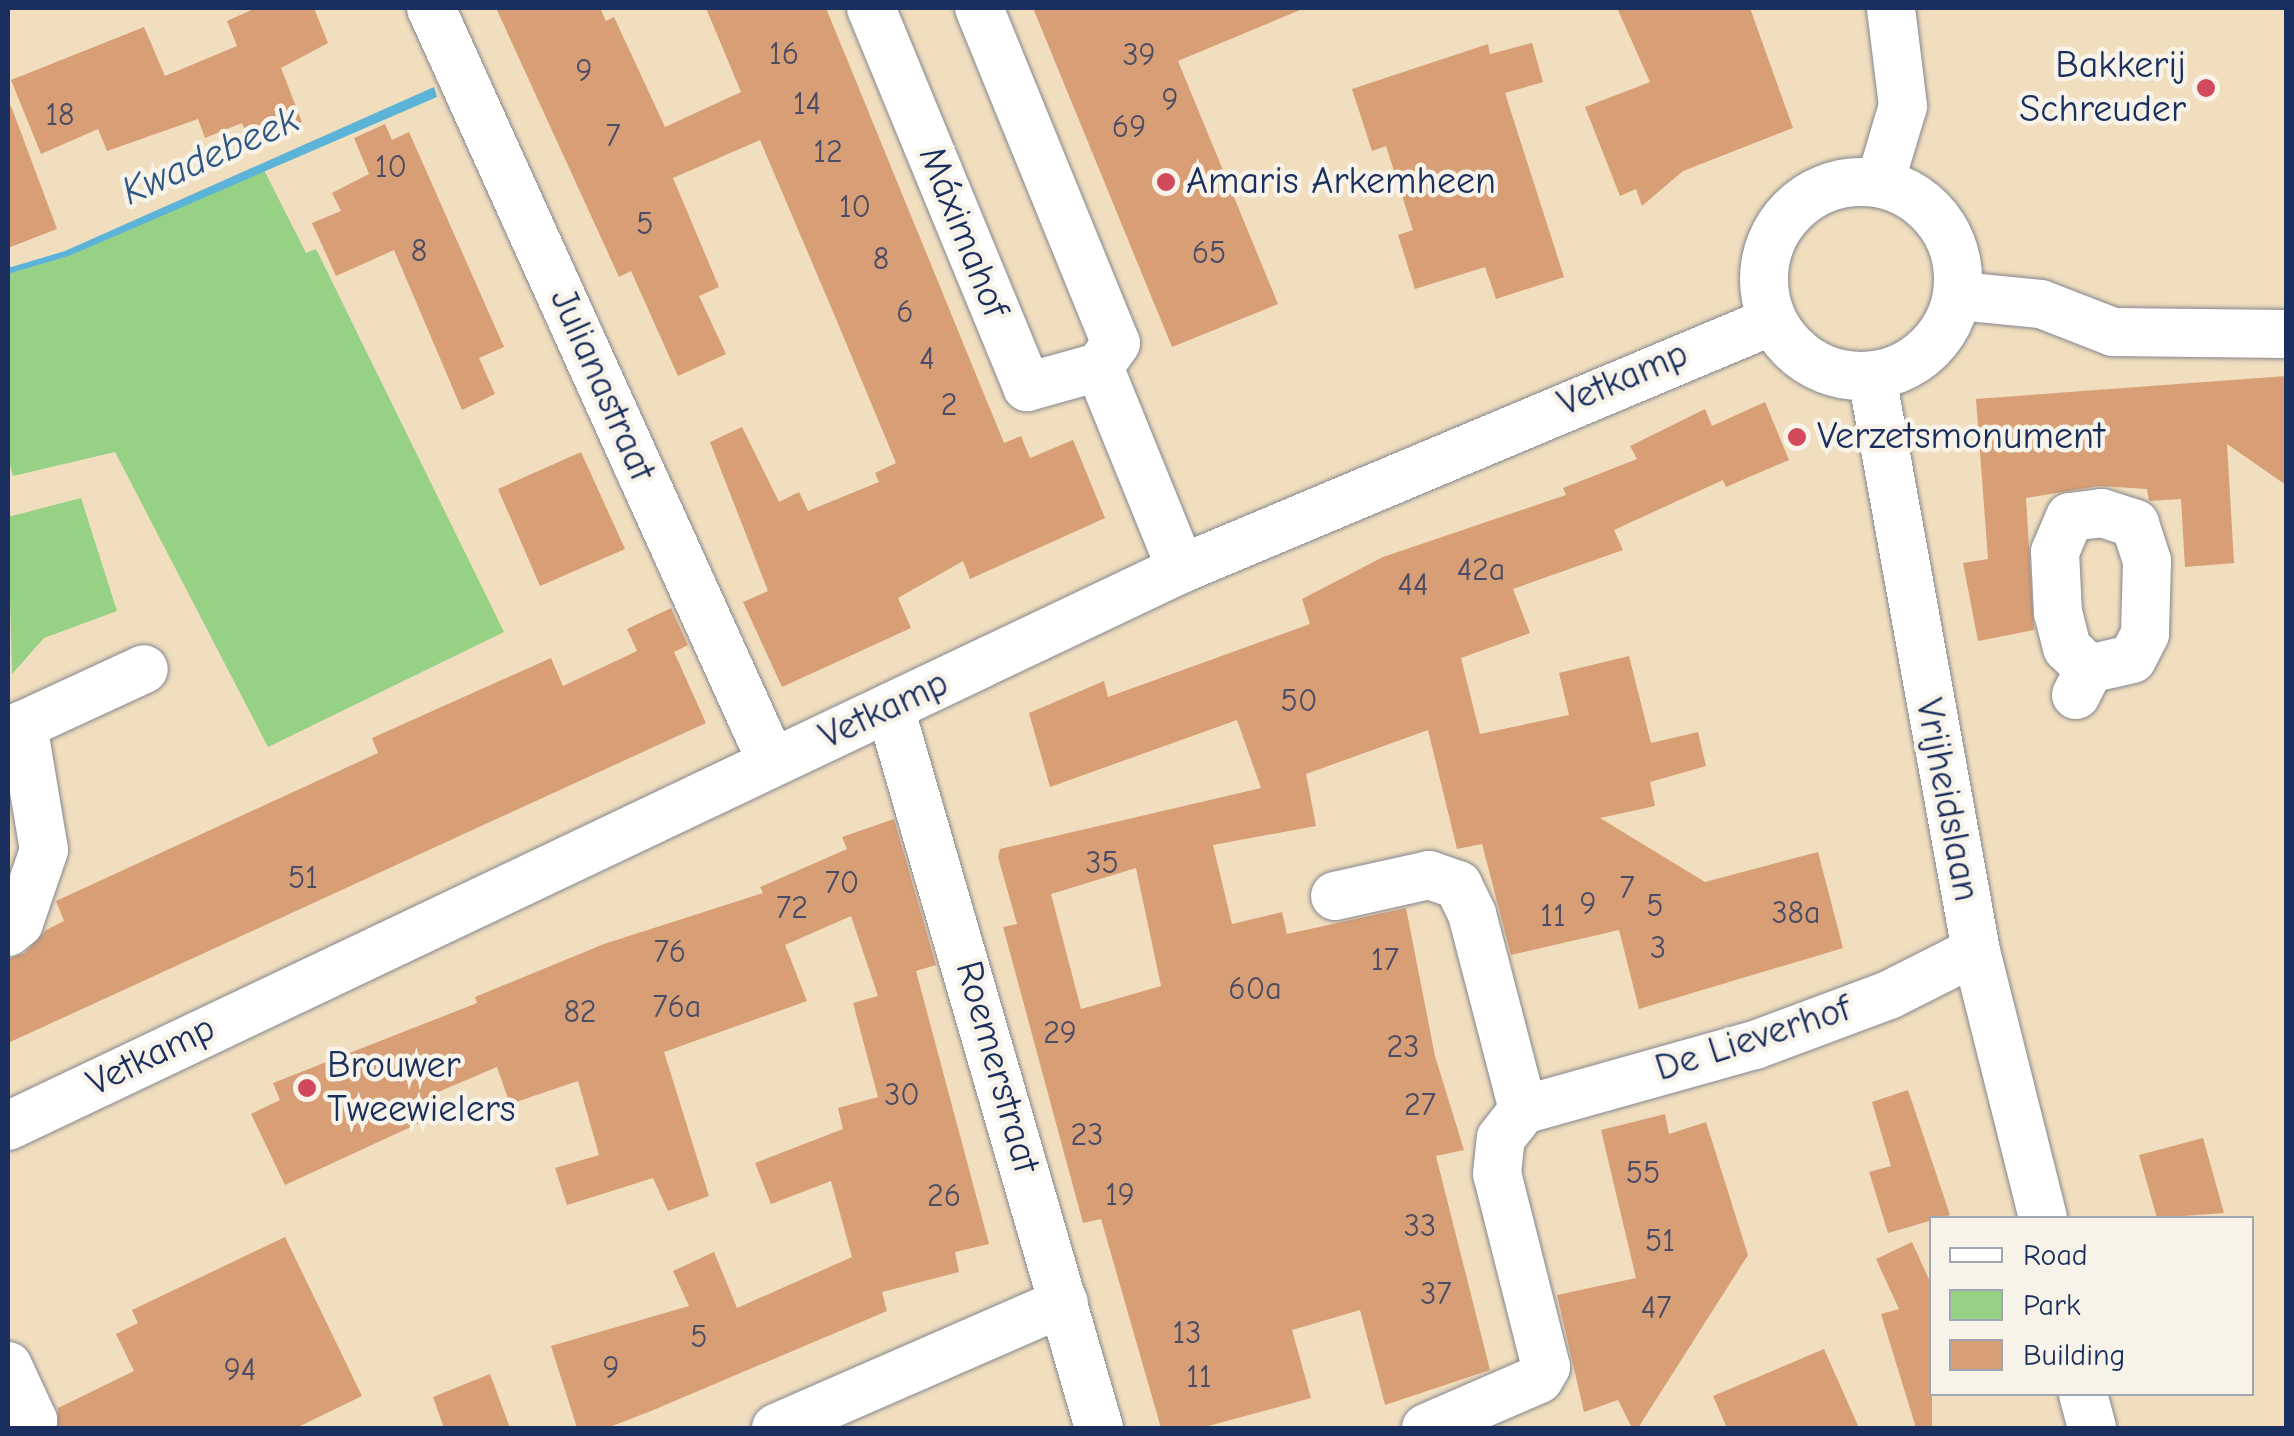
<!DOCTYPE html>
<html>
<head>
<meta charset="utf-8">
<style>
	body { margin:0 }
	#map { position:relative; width:2294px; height:1436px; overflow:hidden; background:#f0debe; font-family:"Comic Neue",sans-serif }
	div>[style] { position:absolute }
	.green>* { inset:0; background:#96d185 }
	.water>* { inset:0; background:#5bb3d8 }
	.building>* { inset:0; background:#d89f76 }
	.roads { filter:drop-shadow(0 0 2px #86868e) drop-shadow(0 0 2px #86868e) }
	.minor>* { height:48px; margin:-24px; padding:0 24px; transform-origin:24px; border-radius:24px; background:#fff }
	.minor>.ring { margin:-24px; padding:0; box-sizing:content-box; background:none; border:48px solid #fff; border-radius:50% }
	.dots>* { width:28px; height:28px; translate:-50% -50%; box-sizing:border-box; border:5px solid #f7f3e8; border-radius:50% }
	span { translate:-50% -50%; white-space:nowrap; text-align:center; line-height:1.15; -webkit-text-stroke:9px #f7f3e8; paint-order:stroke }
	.number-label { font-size:32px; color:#4a4b64 }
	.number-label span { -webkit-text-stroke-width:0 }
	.poi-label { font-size:38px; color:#1b2f5e }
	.right { translate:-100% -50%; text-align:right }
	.left { translate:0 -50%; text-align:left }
	.street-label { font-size:38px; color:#1b2f5e }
	.water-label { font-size:40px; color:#2e5783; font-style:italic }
	.frame { position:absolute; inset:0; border:10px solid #1b2f5e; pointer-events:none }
	.legend { position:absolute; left:1929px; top:1216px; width:325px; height:180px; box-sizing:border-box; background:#f7f3e8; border:2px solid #9fa5b1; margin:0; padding:12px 18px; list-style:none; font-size:30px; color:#1b2f5e }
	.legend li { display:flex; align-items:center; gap:20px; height:50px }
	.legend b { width:50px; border:2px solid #9fa5b1 }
</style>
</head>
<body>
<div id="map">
	<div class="green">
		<i style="clip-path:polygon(264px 170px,306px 253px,316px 249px,504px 632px,268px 747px,115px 452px,13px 476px,8px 458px,8px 274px,69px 256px)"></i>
		<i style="clip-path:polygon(81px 498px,117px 611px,44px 638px,12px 674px,8px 517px)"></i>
	</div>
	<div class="water">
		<i style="clip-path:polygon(434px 87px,437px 97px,69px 256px,8px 274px,8px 268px,65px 251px)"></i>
	</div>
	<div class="building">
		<i style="clip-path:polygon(256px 8px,314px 8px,328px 43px,281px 68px,302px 122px,250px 143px,242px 123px,205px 138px,198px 119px,107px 151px,98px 129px,41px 154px,11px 80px,144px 27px,165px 76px,237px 46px,227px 21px)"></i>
		<i style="clip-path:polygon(496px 8px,600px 8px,606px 21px,614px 17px,665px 127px,741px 92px,706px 8px,826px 8px,1004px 443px,1021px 436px,1030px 458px,1073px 440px,1105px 518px,970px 579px,963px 561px,898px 598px,911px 628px,782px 687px,743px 602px,768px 591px,710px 442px,742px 427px,779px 502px,799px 492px,808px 511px,879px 482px,875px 473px,896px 463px,839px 326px,760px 140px,673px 178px,719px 287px,699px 296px,726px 354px,678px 376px,631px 271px,619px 277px)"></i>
		<i style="clip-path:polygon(1033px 8px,1305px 8px,1178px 61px,1278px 304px,1172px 347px)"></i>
		<i style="clip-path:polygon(1617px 8px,1750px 8px,1793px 128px,1683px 171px,1642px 206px,1636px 189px,1620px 196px,1585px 107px,1650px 82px)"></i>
		<i style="clip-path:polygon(1532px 43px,1543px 82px,1505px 93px,1564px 277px,1496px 299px,1485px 267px,1415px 289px,1398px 235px,1413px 230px,1386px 146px,1372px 151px,1352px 89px,1488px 44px,1490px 54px)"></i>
		<i style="clip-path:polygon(11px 106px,57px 229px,8px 248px,8px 107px)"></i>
		<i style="clip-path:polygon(385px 124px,392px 140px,409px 132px,504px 347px,479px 358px,495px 394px,462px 410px,394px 250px,336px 276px,312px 223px,341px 211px,332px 193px,369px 174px,354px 138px)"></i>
		<i style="clip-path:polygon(2286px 376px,2286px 485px,2227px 444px,2234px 563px,2185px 567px,2181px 499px,2149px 501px,2147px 489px,2099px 486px,2026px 498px,2034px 630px,1978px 641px,1963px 563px,1988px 559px,1976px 399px)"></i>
		<i style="clip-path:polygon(evenodd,1765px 402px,1789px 460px,1726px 487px,1723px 480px,1614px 530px,1623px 550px,1513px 589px,1530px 633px,1461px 658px,1480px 734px,1569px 715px,1559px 673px,1629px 656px,1651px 743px,1698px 732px,1706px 766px,1650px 782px,1655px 806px,1600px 818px,1705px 882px,1818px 852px,1843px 948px,1639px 1009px,1619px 930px,1511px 955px,1482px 844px,1457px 849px,1428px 730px,1306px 774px,1316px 826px,1213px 845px,1232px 924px,1282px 912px,1287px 934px,1406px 908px,1435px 1056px,1464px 1150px,1436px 1156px,1490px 1370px,1385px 1405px,1360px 1310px,1292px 1330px,1311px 1398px,1201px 1428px,1161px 1428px,1101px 1219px,1083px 1223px,1003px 927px,1017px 924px,998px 857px,1000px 849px,1261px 788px,1237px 720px,1050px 787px,1029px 713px,1104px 681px,1108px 697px,1310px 624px,1302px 599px,1383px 557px,1566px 495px,1563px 488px,1637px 459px,1630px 446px,1705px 409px,1712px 426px,1765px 402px,1136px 868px,1161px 986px,1081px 1009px,1051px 894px,1136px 868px)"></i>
		<i style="clip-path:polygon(581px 452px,625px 549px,540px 586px,498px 489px)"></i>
		<i style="clip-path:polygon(671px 608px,688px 645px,674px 652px,706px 723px,8px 1043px,8px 959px,25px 953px,46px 930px,64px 921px,56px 901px,378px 753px,372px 738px,551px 658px,563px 686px,637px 651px,627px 629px)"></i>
		<i style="clip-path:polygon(894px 819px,936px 965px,916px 971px,989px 1244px,955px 1252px,959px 1272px,882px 1292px,887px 1311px,651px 1411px,607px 1428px,577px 1428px,551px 1346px,689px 1306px,673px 1271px,714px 1252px,737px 1308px,852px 1257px,831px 1181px,771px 1204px,755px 1163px,843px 1129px,838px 1108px,878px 1097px,853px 1003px,878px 996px,851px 916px,785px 945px,807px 1001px,664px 1052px,709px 1196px,668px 1211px,653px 1178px,567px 1205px,555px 1168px,599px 1155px,578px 1081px,510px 1104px,497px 1067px,431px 1095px,439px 1114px,285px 1185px,251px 1114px,280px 1100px,273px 1083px,477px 1003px,475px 997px,604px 944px,763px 893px,760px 887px,847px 849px,842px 837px)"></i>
		<i style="clip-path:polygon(1908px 1090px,1950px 1215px,1888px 1233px,1869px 1172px,1891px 1166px,1872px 1102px)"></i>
		<i style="clip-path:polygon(1665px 1114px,1669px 1134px,1706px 1122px,1748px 1255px,1638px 1428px,1632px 1428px,1618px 1400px,1584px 1412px,1557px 1295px,1636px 1278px,1601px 1130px)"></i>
		<i style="clip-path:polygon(2203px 1138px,2224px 1213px,2157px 1218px,2139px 1155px)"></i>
		<i style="clip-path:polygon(285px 1237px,362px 1396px,296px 1428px,58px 1428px,58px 1408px,134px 1371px,116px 1334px,138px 1323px,132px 1310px)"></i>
		<i style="clip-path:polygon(1912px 1242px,1932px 1286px,1932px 1428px,1916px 1428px,1881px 1314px,1899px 1309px,1876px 1259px)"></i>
		<i style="clip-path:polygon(1824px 1349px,1859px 1428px,1727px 1428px,1713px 1396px)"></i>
		<i style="clip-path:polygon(490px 1374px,510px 1428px,444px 1428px,433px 1397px)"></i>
	</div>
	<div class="roads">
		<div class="minor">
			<i style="left:431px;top:8px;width:828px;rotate:65.69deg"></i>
			<i style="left:871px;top:8px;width:410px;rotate:67.6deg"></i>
			<i style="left:1027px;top:387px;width:75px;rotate:-15.5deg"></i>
			<i style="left:979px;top:8px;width:362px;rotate:67.8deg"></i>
			<i style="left:1116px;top:343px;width:29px;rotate:125deg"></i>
			<i style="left:1099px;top:367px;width:218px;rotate:67.9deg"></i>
			<i class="ring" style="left:1764px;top:182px;width:146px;height:146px"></i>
			<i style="left:1880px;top:183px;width:80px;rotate:-73.4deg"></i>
			<i style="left:1903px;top:106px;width:99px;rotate:-97deg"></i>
			<i style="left:1959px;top:296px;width:82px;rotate:5.6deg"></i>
			<i style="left:2041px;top:304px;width:77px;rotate:21.3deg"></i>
			<i style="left:2113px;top:332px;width:173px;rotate:0.7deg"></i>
			<i style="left:1872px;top:377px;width:583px;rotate:79.73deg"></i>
			<i style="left:1976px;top:951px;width:275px;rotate:75.9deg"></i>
			<i style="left:2076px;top:695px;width:29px;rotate:-63deg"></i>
			<i style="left:2089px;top:669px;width:30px;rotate:-136deg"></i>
			<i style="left:2067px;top:648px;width:36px;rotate:-104deg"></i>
			<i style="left:2058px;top:613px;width:61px;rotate:-92.8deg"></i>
			<i style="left:2055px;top:552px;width:38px;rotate:-67deg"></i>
			<i style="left:2070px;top:517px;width:32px;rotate:-7deg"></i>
			<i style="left:2102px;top:513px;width:35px;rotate:18deg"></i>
			<i style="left:2135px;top:524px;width:39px;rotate:72deg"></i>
			<i style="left:2147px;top:561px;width:73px;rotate:91.6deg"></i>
			<i style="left:2145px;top:634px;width:28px;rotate:117deg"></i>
			<i style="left:2132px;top:659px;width:44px;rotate:166.9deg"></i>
			<i style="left:890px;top:708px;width:750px;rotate:73.81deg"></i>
			<i style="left:1335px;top:896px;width:96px;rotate:-12.6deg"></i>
			<i style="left:1429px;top:875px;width:31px;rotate:19deg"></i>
			<i style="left:1458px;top:885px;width:32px;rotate:64deg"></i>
			<i style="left:1472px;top:914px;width:203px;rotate:75.4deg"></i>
			<i style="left:8px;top:932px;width:14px;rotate:-39deg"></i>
			<i style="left:19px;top:923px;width:77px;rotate:-71.1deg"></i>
			<i style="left:44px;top:850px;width:127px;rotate:-99.5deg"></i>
			<i style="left:23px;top:725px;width:133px;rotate:-24.8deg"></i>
			<i style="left:8px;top:1126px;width:1299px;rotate:-25.4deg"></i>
			<i style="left:1181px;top:569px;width:641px;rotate:-22.76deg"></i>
			<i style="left:8px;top:1366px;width:60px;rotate:65.2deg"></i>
			<i style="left:33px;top:1420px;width:21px;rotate:157deg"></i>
			<i style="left:2083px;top:1394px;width:35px;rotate:75deg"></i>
			<i style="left:776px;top:1428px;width:314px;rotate:-23.6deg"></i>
			<i style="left:1426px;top:1428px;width:123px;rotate:-23.4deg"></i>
			<i style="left:1539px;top:1379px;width:14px;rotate:-60deg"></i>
			<i style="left:1546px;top:1367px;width:199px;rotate:-104.2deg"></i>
			<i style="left:1497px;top:1174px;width:36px;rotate:-84deg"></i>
			<i style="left:1501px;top:1138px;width:36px;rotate:-52deg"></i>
			<i style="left:1523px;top:1110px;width:241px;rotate:-15.7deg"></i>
			<i style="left:1755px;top:1045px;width:143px;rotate:-20.5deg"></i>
			<i style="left:1889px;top:995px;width:97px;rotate:-26.8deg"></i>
		</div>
	</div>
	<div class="dots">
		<i style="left:2206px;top:88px;background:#d1495b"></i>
		<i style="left:1166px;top:182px;background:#d1495b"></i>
		<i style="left:1797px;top:437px;background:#d1495b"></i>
		<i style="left:307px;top:1088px;background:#d1495b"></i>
	</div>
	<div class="number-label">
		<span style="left:784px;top:54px">16</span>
		<span style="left:1139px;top:55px">39</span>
		<span style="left:584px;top:71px">9</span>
		<span style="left:1170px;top:100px">9</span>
		<span style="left:807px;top:104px">14</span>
		<span style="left:60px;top:115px">18</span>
		<span style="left:1129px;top:127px">69</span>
		<span style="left:613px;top:136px">7</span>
		<span style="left:828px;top:152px">12</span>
		<span style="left:391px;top:167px">10</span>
		<span style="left:855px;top:207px">10</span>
		<span style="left:645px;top:224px">5</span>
		<span style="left:419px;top:251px">8</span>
		<span style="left:1209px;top:253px">65</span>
		<span style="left:881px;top:259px">8</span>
		<span style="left:905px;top:312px">6</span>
		<span style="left:927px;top:359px">4</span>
		<span style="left:949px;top:405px">2</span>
		<span style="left:1481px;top:570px">42a</span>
		<span style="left:1413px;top:585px">44</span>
		<span style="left:1299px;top:701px">50</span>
		<span style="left:1102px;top:863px">35</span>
		<span style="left:303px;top:878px">51</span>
		<span style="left:842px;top:883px">70</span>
		<span style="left:1627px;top:888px">7</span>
		<span style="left:1588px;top:904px">9</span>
		<span style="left:1655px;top:906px">5</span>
		<span style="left:792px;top:908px">72</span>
		<span style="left:1796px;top:913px">38a</span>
		<span style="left:1553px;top:916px">11</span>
		<span style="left:1658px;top:948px">3</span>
		<span style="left:670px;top:952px">76</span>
		<span style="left:1385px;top:960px">17</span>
		<span style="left:1255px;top:989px">60a</span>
		<span style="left:677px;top:1007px">76a</span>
		<span style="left:580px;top:1012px">82</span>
		<span style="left:1060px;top:1033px">29</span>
		<span style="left:1403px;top:1047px">23</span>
		<span style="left:902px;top:1095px">30</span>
		<span style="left:1420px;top:1105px">27</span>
		<span style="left:1087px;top:1135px">23</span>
		<span style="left:1643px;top:1173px">55</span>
		<span style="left:1120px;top:1195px">19</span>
		<span style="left:944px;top:1196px">26</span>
		<span style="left:1420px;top:1226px">33</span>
		<span style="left:1660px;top:1241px">51</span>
		<span style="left:1436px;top:1294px">37</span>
		<span style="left:1656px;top:1308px">47</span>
		<span style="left:1187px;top:1333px">13</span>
		<span style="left:699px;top:1337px">5</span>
		<span style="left:611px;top:1368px">9</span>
		<span style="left:240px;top:1370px">94</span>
		<span style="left:1199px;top:1377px">11</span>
	</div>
	<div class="poi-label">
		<span class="right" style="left:2186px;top:88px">Bakkerij<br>Schreuder</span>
		<span class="left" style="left:1186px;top:182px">Amaris Arkemheen</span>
		<span class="left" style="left:1817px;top:437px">Verzetsmonument</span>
		<span class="left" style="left:327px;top:1088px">Brouwer<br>Tweewielers</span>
	</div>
	<div class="street-label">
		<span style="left:963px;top:232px;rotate:68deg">Máximahof</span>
		<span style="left:1623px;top:379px;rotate:-23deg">Vetkamp</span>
		<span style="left:602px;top:385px;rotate:66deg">Julianastraat</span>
		<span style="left:884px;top:710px;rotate:-25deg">Vetkamp</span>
		<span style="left:1947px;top:800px;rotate:79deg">Vrijheidslaan</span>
		<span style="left:1753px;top:1039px;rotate:-18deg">De Lieverhof</span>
		<span style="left:151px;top:1056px;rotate:-26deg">Vetkamp</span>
		<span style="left:997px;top:1067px;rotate:74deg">Roemerstraat</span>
	</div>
	<div class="water-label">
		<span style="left:210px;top:155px;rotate:-24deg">Kwadebeek</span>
	</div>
	<div class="frame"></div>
	<ul class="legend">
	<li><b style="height:12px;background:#fff"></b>Road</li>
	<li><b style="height:28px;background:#96d185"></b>Park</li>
	<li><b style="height:28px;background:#d89f76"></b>Building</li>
	</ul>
</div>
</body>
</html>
